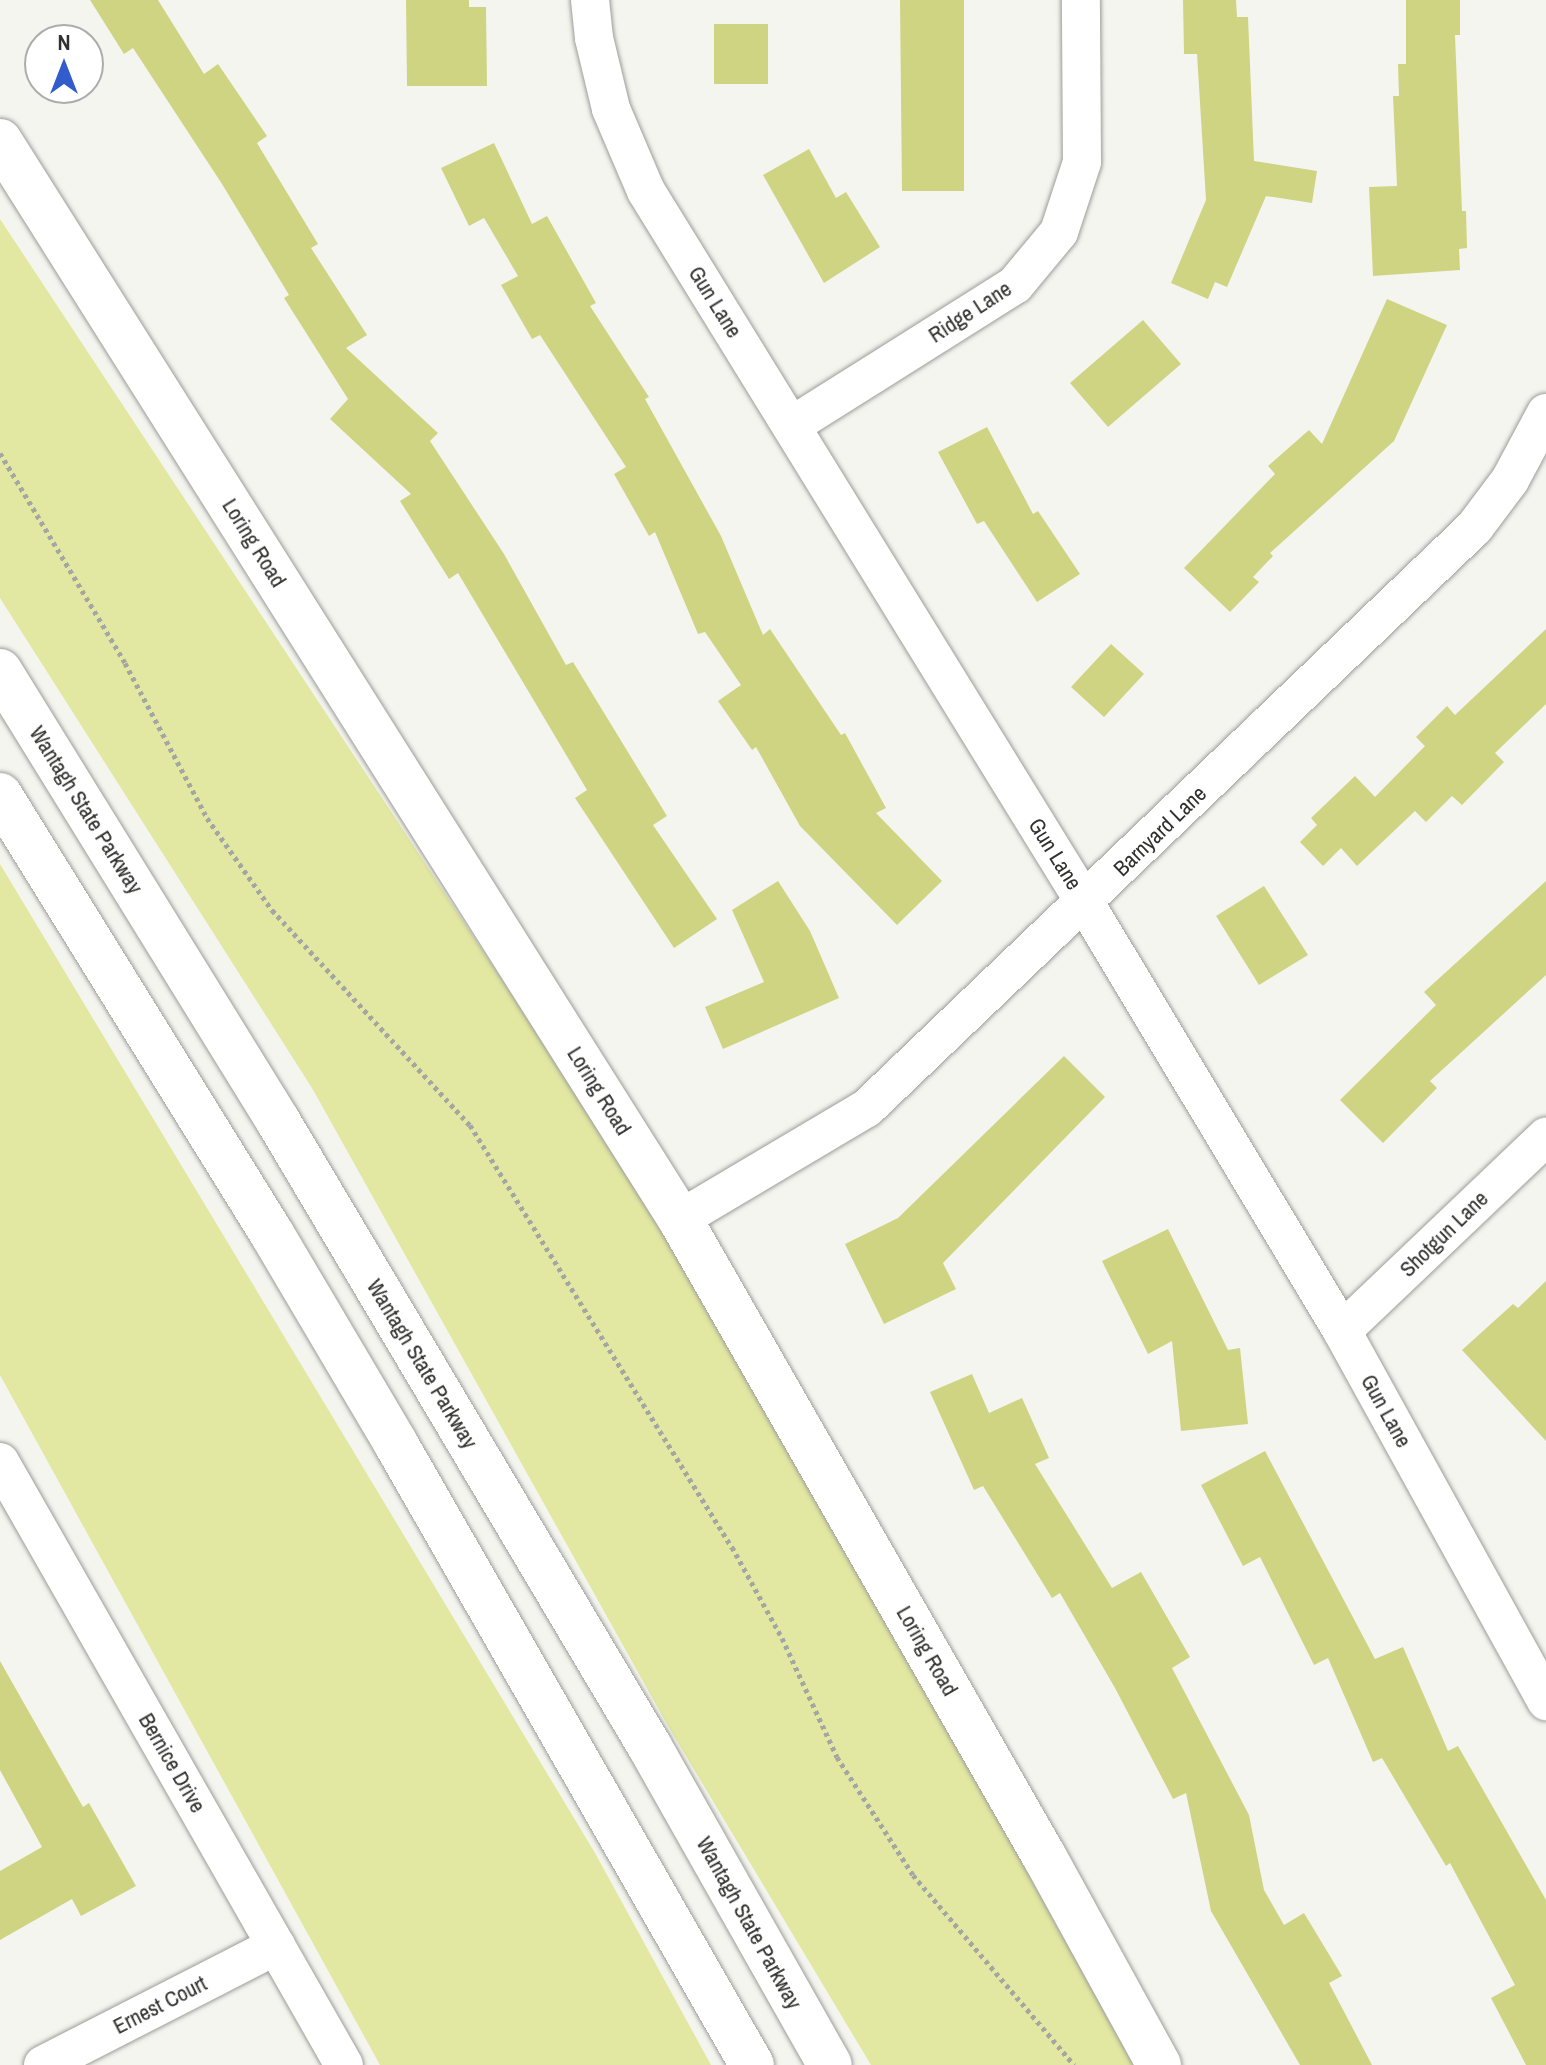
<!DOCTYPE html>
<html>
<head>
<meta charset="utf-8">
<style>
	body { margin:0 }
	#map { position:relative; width:1546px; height:2065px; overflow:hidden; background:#f5f5f0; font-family:"Archivo Narrow",sans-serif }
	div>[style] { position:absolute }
	.green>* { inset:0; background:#e2e7a1 }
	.building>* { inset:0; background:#cfd483 }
	.path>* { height:5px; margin-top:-2.5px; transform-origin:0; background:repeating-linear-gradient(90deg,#a5a5a1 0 4px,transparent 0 8px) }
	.roads { filter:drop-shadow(0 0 2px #9d9d99) drop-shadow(0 0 2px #9d9d99) }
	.minor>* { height:38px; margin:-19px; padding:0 19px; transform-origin:19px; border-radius:19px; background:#fff }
	.tertiary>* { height:44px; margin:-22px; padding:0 22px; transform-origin:22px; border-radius:22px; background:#fff }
	.motorway>* { height:44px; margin:-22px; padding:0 22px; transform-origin:22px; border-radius:22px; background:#fff }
	span { translate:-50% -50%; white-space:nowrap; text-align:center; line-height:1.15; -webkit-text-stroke:8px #fff; paint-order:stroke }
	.street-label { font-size:22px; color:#30302e }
	.north { position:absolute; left:24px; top:24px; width:80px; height:80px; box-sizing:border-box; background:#fff; border:2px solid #acacab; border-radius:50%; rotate:0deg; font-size:22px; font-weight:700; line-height:32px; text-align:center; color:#30302e }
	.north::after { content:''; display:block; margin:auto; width:28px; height:36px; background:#325ccc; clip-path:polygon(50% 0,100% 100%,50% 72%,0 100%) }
</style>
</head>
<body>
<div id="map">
	<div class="green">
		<i style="clip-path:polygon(0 219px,671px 1236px,1139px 2065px,871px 2065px,668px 1726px,312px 1088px,0 598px)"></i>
		<i style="clip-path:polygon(0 864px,595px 1853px,711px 2065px,380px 2065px,0 1375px)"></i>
	</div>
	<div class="building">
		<i style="clip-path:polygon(90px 0,158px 0,204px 74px,218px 64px,267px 136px,257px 143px,318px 244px,311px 248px,367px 335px,346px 348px,438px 433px,430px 441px,504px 554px,566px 665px,573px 662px,667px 816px,653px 825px,717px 919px,674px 948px,575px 798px,587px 790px,458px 573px,449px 579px,400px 501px,411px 494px,330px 419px,348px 399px,284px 298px,289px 295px,222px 184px,133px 48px,124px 54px)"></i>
		<i style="clip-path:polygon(406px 0,469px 0,469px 7px,486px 7px,487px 86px,407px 86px)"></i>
		<i style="clip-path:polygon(900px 0,964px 0,964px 191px,902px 191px)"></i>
		<i style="clip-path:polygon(1183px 0,1236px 0,1237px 17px,1248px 17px,1254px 161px,1317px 171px,1312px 203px,1266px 196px,1227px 287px,1215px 282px,1208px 299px,1171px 283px,1206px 200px,1197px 54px,1184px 54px)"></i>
		<i style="clip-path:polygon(1406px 0,1460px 0,1460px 35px,1455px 35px,1462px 211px,1466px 211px,1467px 248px,1459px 249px,1460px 270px,1373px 276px,1369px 187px,1397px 186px,1393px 96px,1399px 96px,1398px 64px,1406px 64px)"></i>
		<i style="clip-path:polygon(714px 24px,768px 24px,768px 84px,714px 84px)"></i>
		<i style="clip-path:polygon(494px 143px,532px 224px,547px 216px,596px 303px,590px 306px,649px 397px,645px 399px,721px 536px,763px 635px,770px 629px,841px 735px,845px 733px,886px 808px,876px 813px,942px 881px,897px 925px,800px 826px,756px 747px,752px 750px,718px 701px,741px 685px,705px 632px,698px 634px,655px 532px,649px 536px,614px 474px,626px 467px,540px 335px,532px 339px,501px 285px,518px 276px,484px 218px,469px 226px,441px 168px)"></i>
		<i style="clip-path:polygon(809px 149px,836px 198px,846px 192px,880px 247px,824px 283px,763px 175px)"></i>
		<i style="clip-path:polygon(1387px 299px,1447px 325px,1394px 441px,1270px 553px,1273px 556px,1253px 577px,1259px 582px,1230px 612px,1184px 568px,1275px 474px,1268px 466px,1309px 430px,1322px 444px)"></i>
		<i style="clip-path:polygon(1143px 320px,1181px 364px,1108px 427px,1070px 383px)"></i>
		<i style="clip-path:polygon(987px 427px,1033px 514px,1038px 511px,1080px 574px,1037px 602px,984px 521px,977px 524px,938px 452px)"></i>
		<i style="clip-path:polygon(1546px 629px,1546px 704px,1495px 753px,1504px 762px,1462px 805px,1452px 796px,1426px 822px,1415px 811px,1357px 866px,1341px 848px,1323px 866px,1300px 842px,1317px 825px,1311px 818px,1355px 776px,1375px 797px,1425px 746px,1416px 737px,1447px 706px,1455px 715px)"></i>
		<i style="clip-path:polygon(1111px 644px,1144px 674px,1104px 717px,1071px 687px)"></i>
		<i style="clip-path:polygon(778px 881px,810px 931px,839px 998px,723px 1049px,705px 1007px,764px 982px,732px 910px)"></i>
		<i style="clip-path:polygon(1546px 881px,1546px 975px,1430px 1081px,1437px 1088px,1383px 1143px,1340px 1100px,1436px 1005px,1424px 992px)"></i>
		<i style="clip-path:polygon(1264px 886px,1308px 955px,1259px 985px,1216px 916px)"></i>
		<i style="clip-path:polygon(1064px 1056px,1105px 1097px,943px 1263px,956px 1289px,884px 1324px,845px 1244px,898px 1218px)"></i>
		<i style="clip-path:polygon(1168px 1229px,1228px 1350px,1240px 1348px,1248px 1424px,1181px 1431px,1172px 1341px,1148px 1354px,1102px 1261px)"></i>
		<i style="clip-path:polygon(1546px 1281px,1546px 1441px,1462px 1350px,1513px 1304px,1518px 1308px)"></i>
		<i style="clip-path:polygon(972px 1374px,989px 1413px,1022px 1398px,1049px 1458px,1035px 1464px,1112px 1588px,1141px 1572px,1190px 1657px,1172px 1668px,1249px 1815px,1264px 1890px,1284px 1925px,1304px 1913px,1342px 1976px,1329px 1983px,1372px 2065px,1300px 2065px,1211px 1911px,1186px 1793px,1173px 1799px,1115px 1688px,1060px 1593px,1052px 1598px,983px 1486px,974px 1490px,930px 1392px)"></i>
		<i style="clip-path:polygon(1265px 1451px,1375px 1659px,1403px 1647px,1448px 1751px,1458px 1746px,1546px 1900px,1546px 2065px,1526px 2065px,1491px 1998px,1515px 1985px,1450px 1863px,1446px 1866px,1382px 1758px,1373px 1762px,1328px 1658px,1314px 1665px,1260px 1557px,1243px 1566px,1201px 1485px)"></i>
		<i style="clip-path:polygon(0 1661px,83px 1807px,89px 1803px,136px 1886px,81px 1916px,72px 1899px,0 1940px,0 1871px,42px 1847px,0 1770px)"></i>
	</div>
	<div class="path">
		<i style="left:0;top:453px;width:244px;rotate:59.2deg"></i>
		<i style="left:125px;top:663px;width:175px;rotate:62.1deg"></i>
		<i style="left:207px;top:818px;width:113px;rotate:54.8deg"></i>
		<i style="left:272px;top:910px;width:292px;rotate:47.4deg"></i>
		<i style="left:470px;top:1125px;width:497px;rotate:58.2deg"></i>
		<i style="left:732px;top:1547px;width:104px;rotate:61.2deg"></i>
		<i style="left:782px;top:1638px;width:131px;rotate:65.2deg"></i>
		<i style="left:837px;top:1757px;width:140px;rotate:57.2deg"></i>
		<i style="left:913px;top:1875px;width:249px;rotate:49.7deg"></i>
	</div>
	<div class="roads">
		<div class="minor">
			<i style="left:590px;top:0;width:38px;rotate:84deg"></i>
			<i style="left:594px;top:38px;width:73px;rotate:76.5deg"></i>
			<i style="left:611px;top:109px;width:89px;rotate:66.9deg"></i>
			<i style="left:646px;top:191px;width:836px;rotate:58.34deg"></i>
			<i style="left:1085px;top:903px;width:499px;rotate:59deg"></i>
			<i style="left:1342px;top:1331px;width:423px;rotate:61.1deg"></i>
			<i style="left:791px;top:426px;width:265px;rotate:-32.2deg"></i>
			<i style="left:1015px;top:285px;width:69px;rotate:-50.3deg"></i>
			<i style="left:1059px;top:232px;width:74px;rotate:-71.8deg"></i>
			<i style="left:1082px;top:162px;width:162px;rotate:-90.4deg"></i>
			<i style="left:680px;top:1219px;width:217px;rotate:-30.7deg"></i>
			<i style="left:867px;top:1108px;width:840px;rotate:-43.7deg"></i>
			<i style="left:1474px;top:528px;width:60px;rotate:-53.1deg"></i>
			<i style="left:1510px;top:480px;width:76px;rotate:-61.8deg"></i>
			<i style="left:1342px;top:1331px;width:282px;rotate:-43.6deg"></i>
			<i style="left:0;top:1462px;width:694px;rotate:60.3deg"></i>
			<i style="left:43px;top:2065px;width:262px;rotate:-27.1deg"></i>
		</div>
		<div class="tertiary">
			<i style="left:0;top:141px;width:1275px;rotate:57.76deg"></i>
			<i style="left:680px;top:1219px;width:734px;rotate:60.26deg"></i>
			<i style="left:1044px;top:1856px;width:239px;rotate:61.2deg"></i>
		</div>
		<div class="motorway">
			<i style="left:0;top:671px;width:529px;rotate:58.29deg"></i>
			<i style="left:278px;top:1121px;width:728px;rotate:59.28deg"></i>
			<i style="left:650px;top:1747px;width:365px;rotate:60.5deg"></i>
			<i style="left:0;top:795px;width:516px;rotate:58.22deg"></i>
			<i style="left:272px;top:1234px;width:244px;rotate:59.4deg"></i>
			<i style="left:396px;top:1444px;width:716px;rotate:60.18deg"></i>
		</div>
	</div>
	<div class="street-label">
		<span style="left:715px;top:302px;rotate:58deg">Gun Lane</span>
		<span style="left:970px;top:312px;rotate:-33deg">Ridge Lane</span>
		<span style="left:254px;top:543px;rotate:58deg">Loring Road</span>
		<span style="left:86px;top:810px;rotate:58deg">Wantagh State Parkway</span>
		<span style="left:1160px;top:831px;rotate:-44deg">Barnyard Lane</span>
		<span style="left:1055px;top:854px;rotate:58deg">Gun Lane</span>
		<span style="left:599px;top:1091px;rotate:58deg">Loring Road</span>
		<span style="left:1444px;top:1234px;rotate:-44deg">Shotgun Lane</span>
		<span style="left:422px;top:1364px;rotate:59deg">Wantagh State Parkway</span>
		<span style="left:1386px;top:1411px;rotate:61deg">Gun Lane</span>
		<span style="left:927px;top:1651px;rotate:60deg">Loring Road</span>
		<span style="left:172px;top:1763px;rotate:60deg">Bernice Drive</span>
		<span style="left:749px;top:1923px;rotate:61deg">Wantagh State Parkway</span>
		<span style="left:160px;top:2005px;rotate:-27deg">Ernest Court</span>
	</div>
	<div class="north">N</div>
</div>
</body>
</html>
